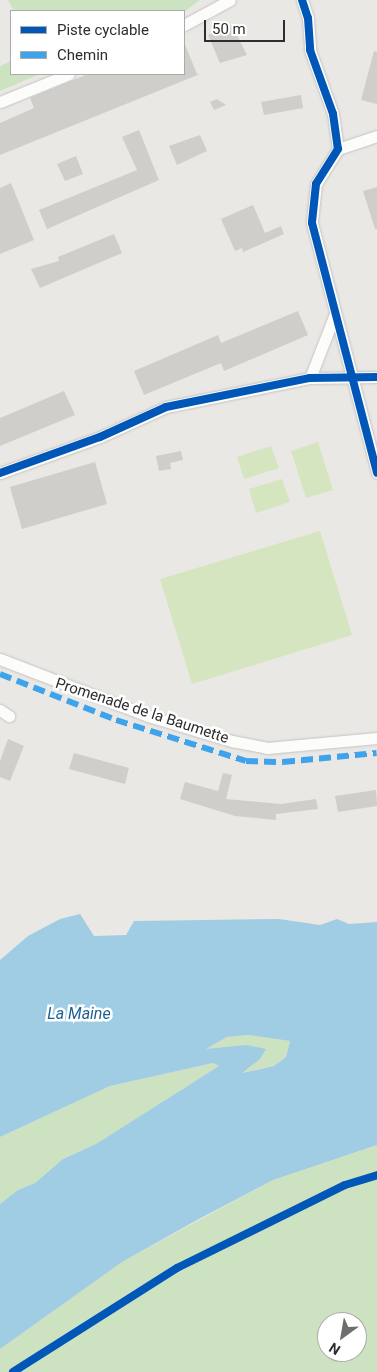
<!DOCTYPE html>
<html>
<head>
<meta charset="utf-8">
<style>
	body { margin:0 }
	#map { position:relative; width:377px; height:1372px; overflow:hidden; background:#eae8e4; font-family:Roboto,sans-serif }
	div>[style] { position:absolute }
	.green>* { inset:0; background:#cce2c1 }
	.pitch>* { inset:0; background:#d4e5bf }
	.water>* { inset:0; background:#a0cde3 }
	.building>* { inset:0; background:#cfceca }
	.roads { filter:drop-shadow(0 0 1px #c4c4c4) drop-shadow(0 0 1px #c4c4c4) }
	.minor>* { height:11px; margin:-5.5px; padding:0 5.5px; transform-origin:5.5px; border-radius:5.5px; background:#fcfcfb }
	.quiet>* { height:6px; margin-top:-3px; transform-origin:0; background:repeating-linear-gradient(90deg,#3ea3eb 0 12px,transparent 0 18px) }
	.cycleway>* { height:8px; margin:-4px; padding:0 4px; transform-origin:4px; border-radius:4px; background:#0057b8 }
	span { translate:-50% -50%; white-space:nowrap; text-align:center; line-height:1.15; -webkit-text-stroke:5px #fff; paint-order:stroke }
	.street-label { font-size:15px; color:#2d2d2d }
	.water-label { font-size:16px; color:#1d6192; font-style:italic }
	.legend { position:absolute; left:10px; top:10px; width:175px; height:65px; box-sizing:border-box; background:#fff; border:1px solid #ababab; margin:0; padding:6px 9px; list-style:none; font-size:15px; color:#2d2d2d }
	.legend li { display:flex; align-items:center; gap:10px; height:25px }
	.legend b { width:25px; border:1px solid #ababab }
	.north { position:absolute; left:317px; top:1312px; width:50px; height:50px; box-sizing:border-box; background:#fff; border:1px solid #ababab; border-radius:50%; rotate:212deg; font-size:14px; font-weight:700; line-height:20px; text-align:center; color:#2d2d2d }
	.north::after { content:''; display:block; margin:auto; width:18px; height:22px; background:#6f6e6d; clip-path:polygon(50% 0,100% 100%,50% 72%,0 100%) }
	.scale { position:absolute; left:204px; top:20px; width:81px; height:22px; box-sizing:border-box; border:2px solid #2d2d2d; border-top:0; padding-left:6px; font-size:15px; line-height:18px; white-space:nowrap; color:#2d2d2d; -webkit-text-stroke:4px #fff; paint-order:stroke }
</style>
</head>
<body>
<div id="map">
	<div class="green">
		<i style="clip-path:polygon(8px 0,200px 0,184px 12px,14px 11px)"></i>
		<i style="clip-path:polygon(11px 61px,11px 74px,40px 74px,0 91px,0 66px)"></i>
		<i style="clip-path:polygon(248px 1035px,290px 1041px,286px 1057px,274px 1066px,240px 1073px,260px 1059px,266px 1049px,204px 1050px,227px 1037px)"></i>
		<i style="clip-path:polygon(213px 1063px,219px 1066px,96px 1144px,63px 1159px,35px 1183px,18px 1190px,0 1204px,0 1137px,110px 1086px)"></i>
		<i style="clip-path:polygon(evenodd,377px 1145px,377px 1372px,0 1372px,0 1349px,122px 1262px,273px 1180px,377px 1145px,327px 1322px,357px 1322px,357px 1352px,327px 1352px,327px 1322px)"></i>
	</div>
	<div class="pitch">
		<i style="clip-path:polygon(318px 442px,333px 490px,306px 498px,291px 451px)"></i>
		<i style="clip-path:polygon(271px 446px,279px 468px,244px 479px,237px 457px)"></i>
		<i style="clip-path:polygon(282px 479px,290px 502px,256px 513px,249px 489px)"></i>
		<i style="clip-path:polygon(320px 531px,352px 635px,192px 684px,160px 579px)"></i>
	</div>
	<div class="water">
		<i style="clip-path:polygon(evenodd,80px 914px,94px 936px,126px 935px,134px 921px,279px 919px,320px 925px,337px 919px,349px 924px,377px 922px,377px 1145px,273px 1180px,197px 1220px,122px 1262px,0 1349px,0 1204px,18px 1190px,35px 1183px,63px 1159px,96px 1144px,219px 1066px,213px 1063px,110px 1086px,0 1137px,0 960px,28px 936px,60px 919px,80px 914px,248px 1035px,290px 1041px,286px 1057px,274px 1066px,242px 1073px,260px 1059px,266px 1049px,246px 1045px,206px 1049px,227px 1037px,248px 1035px)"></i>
	</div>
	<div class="building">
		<i style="clip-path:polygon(232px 25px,247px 55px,220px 63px,208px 35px)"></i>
		<i style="clip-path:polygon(184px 42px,197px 74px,200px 74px,0 155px,0 123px,34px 108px,30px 98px,88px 74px,184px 74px)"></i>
		<i style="clip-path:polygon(374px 51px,377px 52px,377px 104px,361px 100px)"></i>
		<i style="clip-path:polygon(301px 95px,303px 108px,264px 115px,261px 102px)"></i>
		<i style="clip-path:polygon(217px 99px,226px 105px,214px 110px,210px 102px)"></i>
		<i style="clip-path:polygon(139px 130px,159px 180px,47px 229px,39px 210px,137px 170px,122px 137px)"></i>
		<i style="clip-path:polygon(200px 135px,207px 151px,177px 165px,169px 146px)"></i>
		<i style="clip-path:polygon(76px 156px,83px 174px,65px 181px,57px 164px)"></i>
		<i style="clip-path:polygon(11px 183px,34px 240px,0 254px,0 188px)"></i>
		<i style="clip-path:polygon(377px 187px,377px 229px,375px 229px,363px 191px)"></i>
		<i style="clip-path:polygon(253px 205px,265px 233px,281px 226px,284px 234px,243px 252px,242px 248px,235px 251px,221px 219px)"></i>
		<i style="clip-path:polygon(114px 234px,122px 253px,40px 288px,31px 269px,59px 261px,58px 257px)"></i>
		<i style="clip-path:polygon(298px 311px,308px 335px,224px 371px,221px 363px,144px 395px,134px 371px,218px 335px,221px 343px)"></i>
		<i style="clip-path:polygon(64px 391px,75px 415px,0 446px,0 418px)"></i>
		<i style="clip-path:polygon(181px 451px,183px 460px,170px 463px,171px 469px,159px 471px,156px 456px)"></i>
		<i style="clip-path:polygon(95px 462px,107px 504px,22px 529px,10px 487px)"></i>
		<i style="clip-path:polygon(8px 739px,24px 746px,10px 781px,0 777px,0 761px)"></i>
		<i style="clip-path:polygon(74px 753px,129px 768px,125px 784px,69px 769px)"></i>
		<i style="clip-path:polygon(223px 773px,232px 775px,226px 799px,281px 804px,316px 799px,318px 809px,276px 814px,276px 820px,235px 816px,180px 799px,185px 782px,218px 791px)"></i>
		<i style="clip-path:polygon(376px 790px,377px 806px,338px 812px,335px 796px)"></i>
	</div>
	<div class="roads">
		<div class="minor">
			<i style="left:302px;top:0;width:19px;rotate:72deg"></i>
			<i style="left:308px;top:18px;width:32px;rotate:86deg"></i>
			<i style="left:310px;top:50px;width:68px;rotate:70.2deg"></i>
			<i style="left:333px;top:114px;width:35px;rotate:82deg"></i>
			<i style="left:338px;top:149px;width:41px;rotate:122.2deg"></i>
			<i style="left:316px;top:184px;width:39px;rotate:96deg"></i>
			<i style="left:312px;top:223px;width:258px;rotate:75.4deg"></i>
			<i style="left:184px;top:25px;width:52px;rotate:-28.5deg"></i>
			<i style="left:0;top:102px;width:74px;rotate:-22.1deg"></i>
			<i style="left:338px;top:149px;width:41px;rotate:-18.4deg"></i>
			<i style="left:310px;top:378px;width:69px;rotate:-68.7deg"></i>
			<i style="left:0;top:473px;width:106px;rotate:-19.8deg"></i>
			<i style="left:100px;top:437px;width:72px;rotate:-24.4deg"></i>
			<i style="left:166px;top:407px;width:147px;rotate:-11.4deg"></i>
			<i style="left:310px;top:378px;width:67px;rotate:-0.9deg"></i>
			<i style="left:0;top:659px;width:159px;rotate:21.1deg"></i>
			<i style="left:148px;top:716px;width:88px;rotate:16.6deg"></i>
			<i style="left:232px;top:741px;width:36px;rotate:11deg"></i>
			<i style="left:267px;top:748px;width:110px;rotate:-5.2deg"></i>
			<i style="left:0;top:710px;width:11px;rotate:34deg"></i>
		</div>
	</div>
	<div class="quiet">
		<i style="left:0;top:674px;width:125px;rotate:21.6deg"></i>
		<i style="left:116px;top:720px;width:136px;rotate:17.5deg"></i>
		<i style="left:246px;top:761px;width:37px;rotate:2deg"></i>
		<i style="left:283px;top:762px;width:94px;rotate:-5.5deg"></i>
	</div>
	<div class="cycleway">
		<i style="left:302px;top:0;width:19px;rotate:72deg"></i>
		<i style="left:308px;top:18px;width:32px;rotate:86deg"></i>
		<i style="left:310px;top:50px;width:68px;rotate:70.2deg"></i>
		<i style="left:333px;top:114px;width:35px;rotate:82deg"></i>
		<i style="left:338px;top:149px;width:41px;rotate:122.2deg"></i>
		<i style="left:316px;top:184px;width:39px;rotate:96deg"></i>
		<i style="left:312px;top:223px;width:258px;rotate:75.4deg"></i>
		<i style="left:0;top:473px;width:106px;rotate:-19.8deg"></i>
		<i style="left:100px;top:437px;width:72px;rotate:-24.4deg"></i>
		<i style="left:166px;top:407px;width:147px;rotate:-11.4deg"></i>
		<i style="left:310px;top:378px;width:67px;rotate:-0.9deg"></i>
		<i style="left:13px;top:1372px;width:194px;rotate:-32.4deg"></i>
		<i style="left:177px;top:1268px;width:187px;rotate:-26.3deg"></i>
		<i style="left:345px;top:1185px;width:34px;rotate:-17deg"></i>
	</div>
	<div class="street-label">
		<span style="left:142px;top:711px;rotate:18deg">Promenade de la Baumette</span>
	</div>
	<div class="water-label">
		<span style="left:79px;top:1014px">La Maine</span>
	</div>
	<ul class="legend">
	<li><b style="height:6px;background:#0057b8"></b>Piste cyclable</li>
	<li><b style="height:6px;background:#3ea3eb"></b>Chemin</li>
	</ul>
	<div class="north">N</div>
	<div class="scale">50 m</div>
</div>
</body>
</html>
